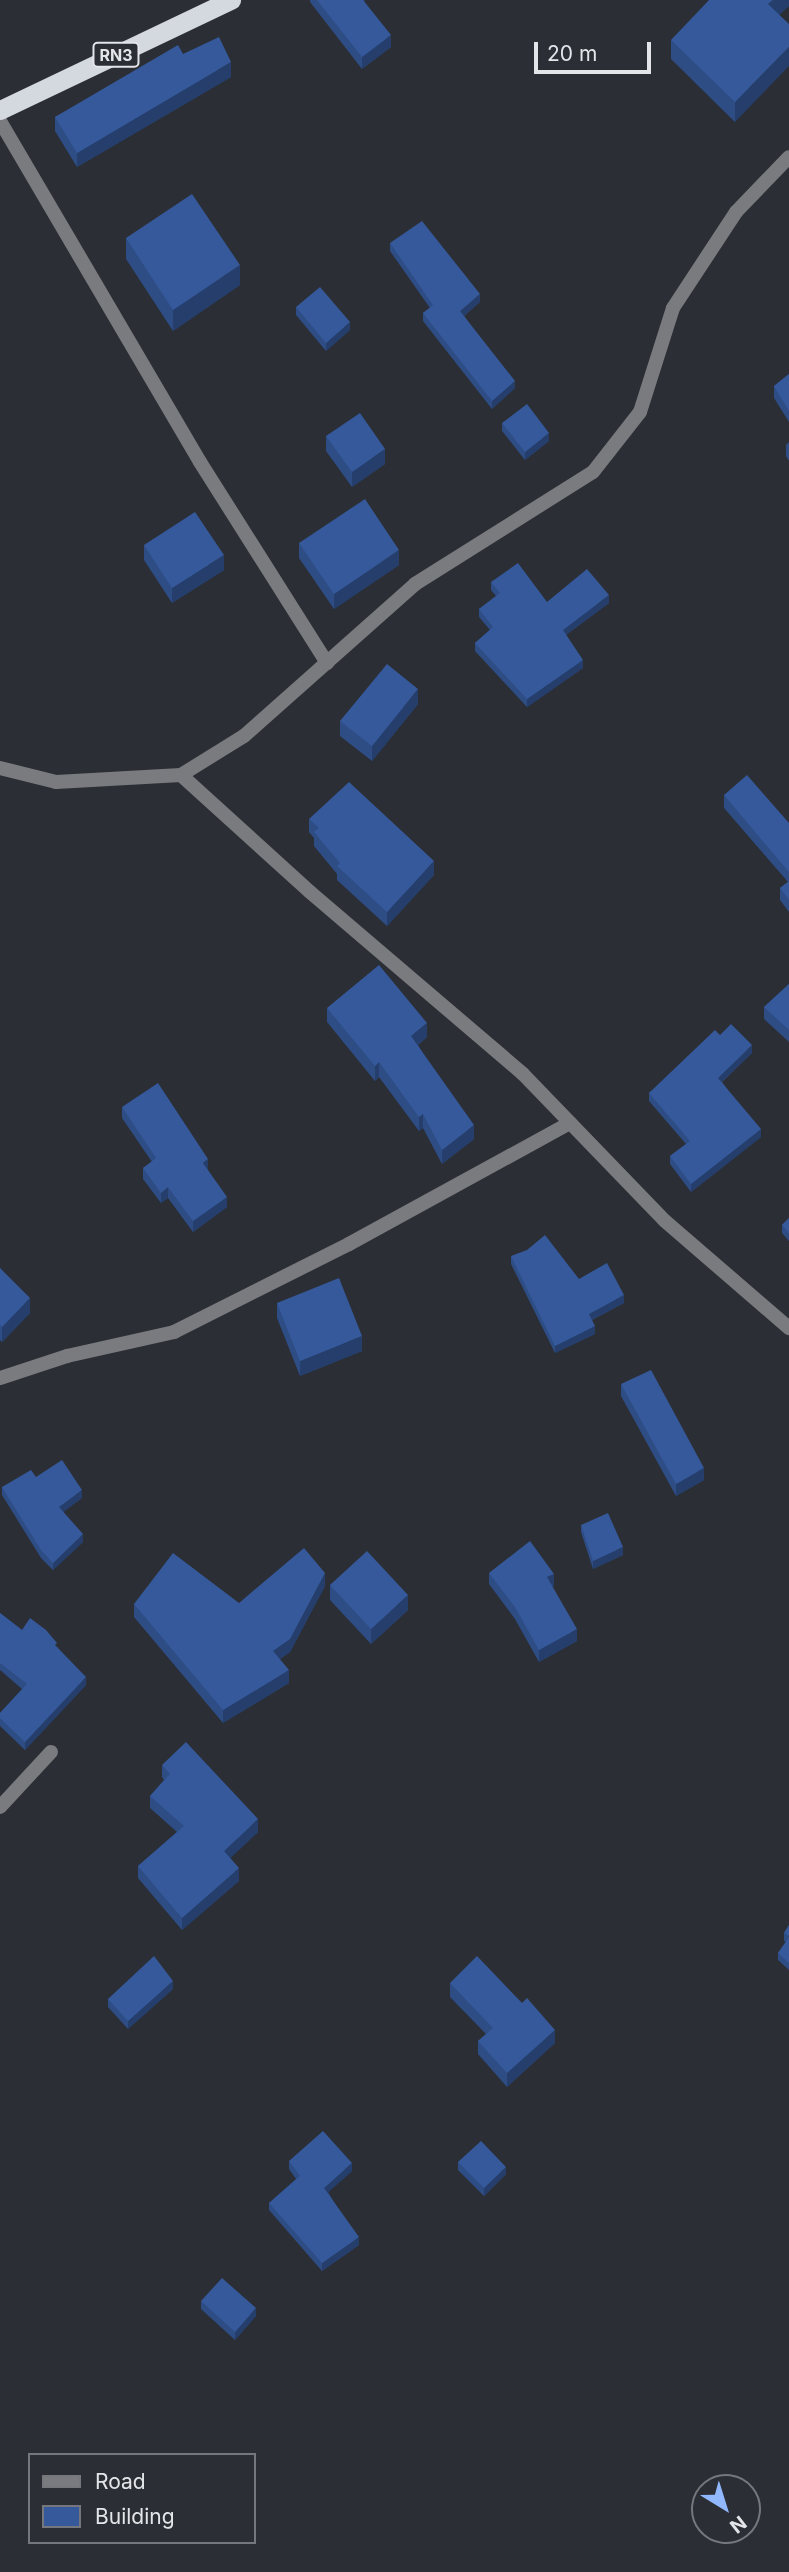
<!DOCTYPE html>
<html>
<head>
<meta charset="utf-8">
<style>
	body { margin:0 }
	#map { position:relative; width:789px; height:2572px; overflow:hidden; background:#2b2e34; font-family:Inter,sans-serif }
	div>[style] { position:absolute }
	.minor>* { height:14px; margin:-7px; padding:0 7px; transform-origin:7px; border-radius:7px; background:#7a7b7f }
	.trunk>* { height:19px; margin:-9.5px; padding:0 9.5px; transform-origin:9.5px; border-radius:9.5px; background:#d4d8df }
	.wall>* { inset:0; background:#2e4d85 }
	.shaded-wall>* { inset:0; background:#253e6c }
	.building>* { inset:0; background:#35599b }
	span { translate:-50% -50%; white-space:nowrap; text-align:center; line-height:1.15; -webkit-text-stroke:5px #2b2e34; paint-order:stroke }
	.shield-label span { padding:2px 5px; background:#2b2e34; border:2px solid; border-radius:5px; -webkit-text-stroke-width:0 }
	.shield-label { font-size:16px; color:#e3e5e9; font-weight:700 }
	.legend { position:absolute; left:28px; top:2453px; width:228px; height:91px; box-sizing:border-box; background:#2b2e34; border:2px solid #75777c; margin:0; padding:9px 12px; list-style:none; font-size:21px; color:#e3e5e9 }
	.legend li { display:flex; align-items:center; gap:14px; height:35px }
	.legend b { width:35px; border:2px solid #75777c }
	.north { position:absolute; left:691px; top:2474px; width:70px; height:70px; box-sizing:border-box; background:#2b2e34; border:2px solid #75777c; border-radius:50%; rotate:142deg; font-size:19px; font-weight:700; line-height:28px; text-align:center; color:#e3e5e9 }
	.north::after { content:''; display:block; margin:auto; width:24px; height:32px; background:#91b8fd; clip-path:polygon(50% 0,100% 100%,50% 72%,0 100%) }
	.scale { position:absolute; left:534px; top:42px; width:117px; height:32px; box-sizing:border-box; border:4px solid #e3e5e9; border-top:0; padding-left:9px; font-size:21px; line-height:24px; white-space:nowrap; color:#e3e5e9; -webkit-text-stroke:5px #2b2e34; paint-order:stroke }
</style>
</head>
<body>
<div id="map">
	<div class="minor">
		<i style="left:0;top:121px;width:395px;rotate:59.6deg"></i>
		<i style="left:200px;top:462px;width:238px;rotate:57.7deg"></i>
		<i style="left:0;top:768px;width:58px;rotate:14deg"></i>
		<i style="left:56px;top:782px;width:125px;rotate:-3.2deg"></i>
		<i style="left:181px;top:775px;width:74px;rotate:-31.8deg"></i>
		<i style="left:244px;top:736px;width:229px;rotate:-41.6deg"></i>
		<i style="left:415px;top:584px;width:210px;rotate:-32.2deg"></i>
		<i style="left:593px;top:472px;width:76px;rotate:-51.9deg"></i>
		<i style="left:640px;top:412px;width:109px;rotate:-72.4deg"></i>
		<i style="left:673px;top:308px;width:115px;rotate:-56.7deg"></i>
		<i style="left:736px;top:212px;width:76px;rotate:-46.1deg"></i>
		<i style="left:181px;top:775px;width:174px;rotate:42.2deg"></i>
		<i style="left:310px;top:892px;width:280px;rotate:40.5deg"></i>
		<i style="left:523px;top:1074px;width:204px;rotate:46deg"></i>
		<i style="left:665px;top:1221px;width:164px;rotate:40.8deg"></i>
		<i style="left:0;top:1378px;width:71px;rotate:-18.2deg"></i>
		<i style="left:67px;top:1356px;width:110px;rotate:-12.6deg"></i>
		<i style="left:174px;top:1332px;width:196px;rotate:-26.7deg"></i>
		<i style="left:349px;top:1244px;width:252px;rotate:-28.7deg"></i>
		<i style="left:0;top:1807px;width:75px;rotate:-47.2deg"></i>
	</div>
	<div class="trunk">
		<i style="left:0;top:110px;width:256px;rotate:-25.5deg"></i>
	</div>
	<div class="wall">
		<i style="clip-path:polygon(310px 0,365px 0,364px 1px,391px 47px,362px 69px,310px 2px)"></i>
		<i style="clip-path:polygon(789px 6px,779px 15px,735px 122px,671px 59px,671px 40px)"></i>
		<i style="clip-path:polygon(183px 54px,231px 77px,77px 167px,55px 131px,55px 117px)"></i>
		<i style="clip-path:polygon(126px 238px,240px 285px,173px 331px,126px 259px)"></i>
		<i style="clip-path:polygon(390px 243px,480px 302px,464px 316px,515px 388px,492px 409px,423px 321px,423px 313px,430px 308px,390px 251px)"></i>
		<i style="clip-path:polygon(296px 307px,350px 330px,326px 351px,296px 315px)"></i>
		<i style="clip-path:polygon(789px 374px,789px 422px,774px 398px,774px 386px)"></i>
		<i style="clip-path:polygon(502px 423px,549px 441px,525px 460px,502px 431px)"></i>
		<i style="clip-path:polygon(326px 436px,385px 464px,352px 487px,326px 451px)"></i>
		<i style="clip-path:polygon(789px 442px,789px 461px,786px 456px,786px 445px)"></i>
		<i style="clip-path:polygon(299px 543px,399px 565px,334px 609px,299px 558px)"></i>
		<i style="clip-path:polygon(144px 545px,224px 570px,172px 603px,144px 560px)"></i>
		<i style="clip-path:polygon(491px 582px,547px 602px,609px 603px,566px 635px,583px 668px,527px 707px,475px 651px,475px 643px,490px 630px,479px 617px,479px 609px,496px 596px,491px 590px)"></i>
		<i style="clip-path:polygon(418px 704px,372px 761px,340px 736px,340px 721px)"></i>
		<i style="clip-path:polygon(724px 795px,789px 823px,789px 912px,780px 900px,780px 888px,788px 882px,724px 808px)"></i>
		<i style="clip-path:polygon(309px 819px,434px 875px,387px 926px,337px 880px,337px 874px,314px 846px,314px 838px,309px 832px)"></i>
		<i style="clip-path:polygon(789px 984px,789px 1042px,764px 1019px,764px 1007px)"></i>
		<i style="clip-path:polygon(327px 1008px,427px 1037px,418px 1045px,474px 1139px,442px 1164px,423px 1128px,419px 1131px,379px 1077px,375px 1081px,327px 1022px)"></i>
		<i style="clip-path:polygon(720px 1035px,752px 1053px,722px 1082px,761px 1137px,691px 1192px,670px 1164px,670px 1156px,686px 1144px,649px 1101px,649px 1093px)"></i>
		<i style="clip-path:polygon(122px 1107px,208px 1170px,227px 1207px,193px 1232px,168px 1198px,161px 1203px,143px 1179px,143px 1168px,152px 1162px,122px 1118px)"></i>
		<i style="clip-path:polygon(789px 1218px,789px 1241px,782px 1233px,782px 1225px)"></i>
		<i style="clip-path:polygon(511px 1256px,579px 1279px,624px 1303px,592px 1320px,595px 1334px,555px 1353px,511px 1264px)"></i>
		<i style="clip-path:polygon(0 1268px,30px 1313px,2px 1342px,0 1340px)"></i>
		<i style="clip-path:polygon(277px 1303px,362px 1351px,300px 1376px,277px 1318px)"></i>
		<i style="clip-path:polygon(621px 1384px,704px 1480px,676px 1496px,621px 1396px)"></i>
		<i style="clip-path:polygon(36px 1477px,82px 1498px,63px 1512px,83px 1542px,53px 1570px,41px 1558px,2px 1495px,2px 1487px)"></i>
		<i style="clip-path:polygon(581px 1525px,623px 1555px,593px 1569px,581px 1532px)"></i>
		<i style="clip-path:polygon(489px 1573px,554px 1586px,552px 1587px,577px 1641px,539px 1662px,515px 1619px,489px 1584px)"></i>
		<i style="clip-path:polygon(330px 1585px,408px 1610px,371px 1644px,330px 1600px)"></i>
		<i style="clip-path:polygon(325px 1586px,290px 1652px,280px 1659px,289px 1683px,223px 1723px,134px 1617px,134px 1604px,239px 1603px)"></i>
		<i style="clip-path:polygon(0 1613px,22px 1630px,57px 1647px,86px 1685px,25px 1750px,0 1726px,0 1713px,22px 1689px,0 1670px)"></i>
		<i style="clip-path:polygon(162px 1765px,258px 1832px,230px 1858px,239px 1881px,182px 1930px,138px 1878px,138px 1866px,177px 1832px,150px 1808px,150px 1796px,164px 1780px,162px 1777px)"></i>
		<i style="clip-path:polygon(789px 1925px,789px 1970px,778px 1960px,778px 1953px,786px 1942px,784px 1941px,784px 1933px)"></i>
		<i style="clip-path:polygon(450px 1983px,555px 2043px,507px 2087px,478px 2054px,478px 2041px,486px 2034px,450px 1997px)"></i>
		<i style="clip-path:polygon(173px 1989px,128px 2029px,108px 2007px,108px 1999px)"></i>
		<i style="clip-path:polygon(289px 2161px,352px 2171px,328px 2192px,359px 2245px,322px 2271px,269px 2210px,269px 2203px,296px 2179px,289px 2169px)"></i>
		<i style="clip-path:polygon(458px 2162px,506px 2174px,484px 2196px,458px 2170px)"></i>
		<i style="clip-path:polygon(201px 2301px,256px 2316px,235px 2340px,201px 2309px)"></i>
	</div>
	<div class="shaded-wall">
		<i style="clip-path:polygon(773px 0,789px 0,789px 6px,768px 24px,768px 4px)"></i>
		<i style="clip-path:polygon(391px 35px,391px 47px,362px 69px,362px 57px)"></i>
		<i style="clip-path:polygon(789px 47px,789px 66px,735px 122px,735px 102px)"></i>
		<i style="clip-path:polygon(231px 62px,231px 77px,77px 167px,77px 153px)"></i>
		<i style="clip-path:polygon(240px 265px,240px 285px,173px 331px,173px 310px)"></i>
		<i style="clip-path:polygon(480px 294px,480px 302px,460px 319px,460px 311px)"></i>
		<i style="clip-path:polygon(350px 322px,350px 330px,326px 351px,326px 343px)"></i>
		<i style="clip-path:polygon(515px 381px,515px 388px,492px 409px,492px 401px)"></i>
		<i style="clip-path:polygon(549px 433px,549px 441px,525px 460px,525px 452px)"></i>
		<i style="clip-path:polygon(385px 449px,385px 464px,352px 487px,352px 472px)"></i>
		<i style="clip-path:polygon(399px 550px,399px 565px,334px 609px,334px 594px)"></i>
		<i style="clip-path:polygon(224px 555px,224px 570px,172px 603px,172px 588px)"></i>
		<i style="clip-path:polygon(609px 595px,609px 603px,563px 637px,563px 630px)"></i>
		<i style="clip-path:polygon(583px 660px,583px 668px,527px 707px,527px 699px)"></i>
		<i style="clip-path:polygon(418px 689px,418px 704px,372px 761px,372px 746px)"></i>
		<i style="clip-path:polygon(434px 861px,434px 875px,387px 926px,387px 912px)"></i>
		<i style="clip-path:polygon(427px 1023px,427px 1037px,411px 1050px,411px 1036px)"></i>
		<i style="clip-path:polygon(752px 1045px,752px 1053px,718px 1085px,718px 1078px)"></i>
		<i style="clip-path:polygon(379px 1062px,379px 1077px,375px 1081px,375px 1066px)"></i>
		<i style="clip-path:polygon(423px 1114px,423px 1128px,419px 1131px,419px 1117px)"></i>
		<i style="clip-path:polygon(474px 1125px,474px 1139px,442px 1164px,442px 1150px)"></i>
		<i style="clip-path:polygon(761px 1129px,761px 1137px,691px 1192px,691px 1184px)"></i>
		<i style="clip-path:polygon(208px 1159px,208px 1170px,203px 1163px)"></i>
		<i style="clip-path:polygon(168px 1187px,168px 1198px,161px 1203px,161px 1193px)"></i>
		<i style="clip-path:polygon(227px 1197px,227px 1207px,193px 1232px,193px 1221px)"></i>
		<i style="clip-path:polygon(624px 1295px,624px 1303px,589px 1321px,589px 1314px)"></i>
		<i style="clip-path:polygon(30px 1298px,30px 1313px,2px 1342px,2px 1327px)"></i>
		<i style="clip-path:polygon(595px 1326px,595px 1334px,555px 1353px,555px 1346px)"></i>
		<i style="clip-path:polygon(362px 1336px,362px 1351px,300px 1376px,300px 1361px)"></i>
		<i style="clip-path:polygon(704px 1468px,704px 1480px,676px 1496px,676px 1484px)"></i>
		<i style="clip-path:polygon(82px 1490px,82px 1498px,59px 1515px,59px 1507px)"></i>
		<i style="clip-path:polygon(83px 1534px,83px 1542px,53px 1570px,53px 1563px)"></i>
		<i style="clip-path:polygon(623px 1547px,623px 1555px,593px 1569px,593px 1561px)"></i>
		<i style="clip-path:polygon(325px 1573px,325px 1586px,290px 1652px,273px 1664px,273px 1651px)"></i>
		<i style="clip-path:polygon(554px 1574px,554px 1586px,547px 1589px,547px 1577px)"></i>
		<i style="clip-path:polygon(408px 1595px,408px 1610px,371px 1644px,371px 1629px)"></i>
		<i style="clip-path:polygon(577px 1629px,577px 1641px,539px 1662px,539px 1650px)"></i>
		<i style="clip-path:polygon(289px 1670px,289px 1683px,223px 1723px,223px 1710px)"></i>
		<i style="clip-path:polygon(86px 1677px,86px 1685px,25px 1750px,25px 1742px)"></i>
		<i style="clip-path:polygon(258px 1819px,258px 1832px,224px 1864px,224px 1851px)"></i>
		<i style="clip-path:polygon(239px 1868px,239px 1881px,182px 1930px,182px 1918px)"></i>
		<i style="clip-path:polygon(173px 1981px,173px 1989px,128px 2029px,128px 2021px)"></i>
		<i style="clip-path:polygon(555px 2030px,555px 2043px,507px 2087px,507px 2073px)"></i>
		<i style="clip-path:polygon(352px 2163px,352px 2171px,324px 2196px,324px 2188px)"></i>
		<i style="clip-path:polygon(506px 2167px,506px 2174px,484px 2196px,484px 2188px)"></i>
		<i style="clip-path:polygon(359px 2237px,359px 2245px,322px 2271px,322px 2263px)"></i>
		<i style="clip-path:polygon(256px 2308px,256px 2316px,235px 2340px,235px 2332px)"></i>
	</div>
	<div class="building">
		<i style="clip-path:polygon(317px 0,363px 0,391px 35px,362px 57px)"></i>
		<i style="clip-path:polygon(709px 0,773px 0,768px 4px,789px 24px,789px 47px,735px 102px,671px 40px)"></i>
		<i style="clip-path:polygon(219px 37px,231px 62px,77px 153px,55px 117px,178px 45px,183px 54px)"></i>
		<i style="clip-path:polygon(192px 194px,240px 265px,173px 310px,126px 238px)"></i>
		<i style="clip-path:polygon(422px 221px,480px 294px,460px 311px,515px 381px,492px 401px,423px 313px,433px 305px,390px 243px)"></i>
		<i style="clip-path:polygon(320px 287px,350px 322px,326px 343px,296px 307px)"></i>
		<i style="clip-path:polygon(789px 374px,789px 411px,774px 386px)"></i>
		<i style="clip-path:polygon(527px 404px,549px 433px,525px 452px,502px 423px)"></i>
		<i style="clip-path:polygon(360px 413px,385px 449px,352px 472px,326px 436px)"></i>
		<i style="clip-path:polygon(365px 499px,399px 550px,334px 594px,299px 543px)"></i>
		<i style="clip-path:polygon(195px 512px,224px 555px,172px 588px,144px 545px)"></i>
		<i style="clip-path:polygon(518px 563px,547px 602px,587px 569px,609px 595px,563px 630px,583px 660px,527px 699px,475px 643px,493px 627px,479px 609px,500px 593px,491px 582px)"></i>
		<i style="clip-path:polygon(387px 664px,418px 689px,372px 746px,340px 721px)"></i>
		<i style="clip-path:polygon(747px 775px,789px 823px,789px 872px,724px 795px)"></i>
		<i style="clip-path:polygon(349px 782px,434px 861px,387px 912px,337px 866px,340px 863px,314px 832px,319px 828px,309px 819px)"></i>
		<i style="clip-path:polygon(789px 881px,789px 900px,780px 888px)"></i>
		<i style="clip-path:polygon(379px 965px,427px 1023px,411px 1036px,474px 1125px,442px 1150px,423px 1114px,419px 1117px,379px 1062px,375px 1066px,327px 1008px)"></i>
		<i style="clip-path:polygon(789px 984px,789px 1030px,764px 1007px)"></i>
		<i style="clip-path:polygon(731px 1024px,752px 1045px,718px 1078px,761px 1129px,691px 1184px,670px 1156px,690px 1141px,649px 1093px,715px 1030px,720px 1035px)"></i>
		<i style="clip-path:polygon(158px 1083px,208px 1159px,203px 1163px,227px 1197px,193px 1221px,168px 1187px,161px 1193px,143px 1168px,156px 1158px,122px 1107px)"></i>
		<i style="clip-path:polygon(789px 1218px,789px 1233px,782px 1225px)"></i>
		<i style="clip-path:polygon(545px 1235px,579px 1279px,607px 1263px,624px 1295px,589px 1314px,595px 1326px,555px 1346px,511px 1256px,527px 1250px)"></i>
		<i style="clip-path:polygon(0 1268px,30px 1298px,2px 1327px,0 1325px)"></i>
		<i style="clip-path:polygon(339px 1278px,362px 1336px,300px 1361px,277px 1303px)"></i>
		<i style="clip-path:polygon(651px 1370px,704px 1468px,676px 1484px,621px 1384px)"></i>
		<i style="clip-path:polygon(62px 1460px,82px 1490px,59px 1507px,83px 1534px,53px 1563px,41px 1550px,2px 1487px,31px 1470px,36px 1477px)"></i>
		<i style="clip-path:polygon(608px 1513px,623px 1547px,593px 1561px,581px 1525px)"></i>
		<i style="clip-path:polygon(530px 1541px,554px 1574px,547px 1577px,577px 1629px,539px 1650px,515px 1607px,489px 1573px)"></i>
		<i style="clip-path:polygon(304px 1548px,325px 1573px,290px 1639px,273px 1651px,289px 1670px,223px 1710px,134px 1604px,173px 1553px,239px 1603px)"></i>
		<i style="clip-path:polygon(367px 1551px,408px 1595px,371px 1629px,330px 1585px)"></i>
		<i style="clip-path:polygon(0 1613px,22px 1630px,30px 1618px,46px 1630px,57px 1643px,55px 1645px,86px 1677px,25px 1742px,0 1718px,0 1713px,27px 1684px,0 1663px)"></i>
		<i style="clip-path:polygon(186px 1742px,258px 1819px,224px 1851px,239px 1868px,182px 1918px,138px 1866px,184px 1826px,150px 1796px,170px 1774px,162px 1765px)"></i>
		<i style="clip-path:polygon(789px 1925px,789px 1936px,784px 1933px)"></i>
		<i style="clip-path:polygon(789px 1937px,789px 1963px,778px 1953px)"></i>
		<i style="clip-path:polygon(154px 1956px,173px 1981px,128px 2021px,108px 1999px)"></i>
		<i style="clip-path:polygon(477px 1956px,522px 2003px,527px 1998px,555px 2030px,507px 2073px,478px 2041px,493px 2028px,450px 1983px)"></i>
		<i style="clip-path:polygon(323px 2131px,352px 2163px,324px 2188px,359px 2237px,322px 2263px,269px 2203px,300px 2176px,289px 2161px)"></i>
		<i style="clip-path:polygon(481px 2141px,506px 2167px,484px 2188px,458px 2162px)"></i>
		<i style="clip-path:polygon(222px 2278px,256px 2308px,235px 2332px,201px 2301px)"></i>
	</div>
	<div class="shield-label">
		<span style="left:116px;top:55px">RN3</span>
	</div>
	<ul class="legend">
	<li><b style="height:9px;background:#7a7b7f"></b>Road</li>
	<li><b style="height:19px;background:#35599b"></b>Building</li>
	</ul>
	<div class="north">N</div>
	<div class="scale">20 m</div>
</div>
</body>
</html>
